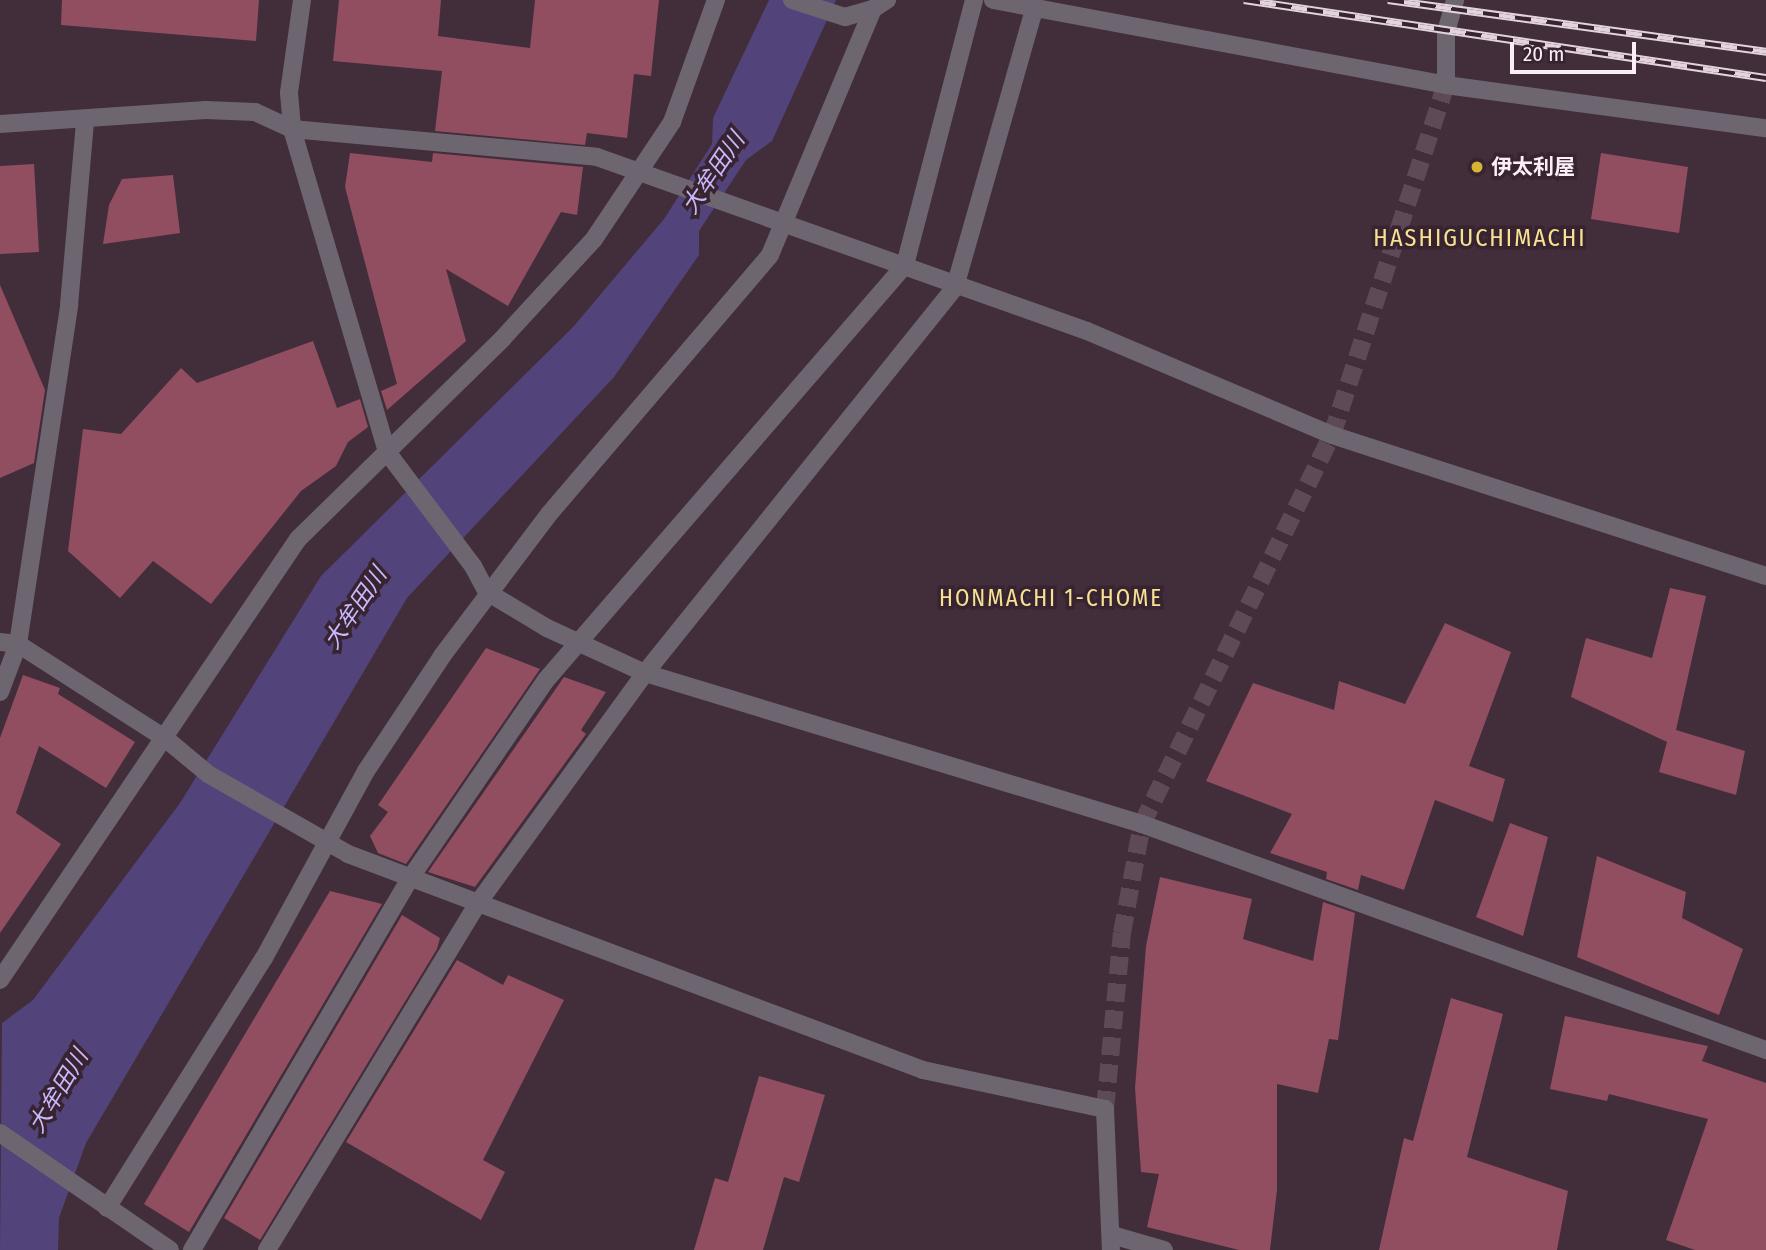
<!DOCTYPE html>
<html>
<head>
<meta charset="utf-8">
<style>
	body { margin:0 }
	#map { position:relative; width:1766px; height:1250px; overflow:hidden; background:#422d3b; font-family:"Fira Sans Condensed","Noto Sans JP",sans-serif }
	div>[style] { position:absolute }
	.water>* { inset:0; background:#53437b }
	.building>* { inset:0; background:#904e60 }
	.minor-tunnel>* { height:18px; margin-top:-9px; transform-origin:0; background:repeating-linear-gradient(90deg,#5e4a57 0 18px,transparent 0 27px) }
	.minor>* { height:18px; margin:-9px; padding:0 9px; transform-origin:9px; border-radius:9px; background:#6d6670 }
	.rail>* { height:8px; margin-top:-4px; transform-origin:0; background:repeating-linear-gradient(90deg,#382431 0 16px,#e2d3dd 0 32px); box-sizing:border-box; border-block:2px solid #e2d3dd }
	.dots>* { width:19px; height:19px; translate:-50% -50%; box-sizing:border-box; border:4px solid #382431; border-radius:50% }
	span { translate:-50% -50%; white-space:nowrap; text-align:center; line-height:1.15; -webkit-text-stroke:7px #382431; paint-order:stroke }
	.poi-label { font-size:21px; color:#fceef7; font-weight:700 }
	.left { translate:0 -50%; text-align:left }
	.water-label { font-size:23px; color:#c9b9fd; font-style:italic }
	.neighbourhood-label { font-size:23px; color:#f7e193; letter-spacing:2px }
	.quarter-label { font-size:24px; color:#f7e193; letter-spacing:2px }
	.scale { position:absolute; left:1510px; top:42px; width:126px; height:32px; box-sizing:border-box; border:4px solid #fceef7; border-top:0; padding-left:9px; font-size:21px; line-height:24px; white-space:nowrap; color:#fceef7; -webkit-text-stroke:5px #382431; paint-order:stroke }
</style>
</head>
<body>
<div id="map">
	<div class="water">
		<i style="clip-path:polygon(769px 0,836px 0,772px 141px,746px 160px,699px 231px,699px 255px,614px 377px,407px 598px,86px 1143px,59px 1218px,58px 1250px,0 1250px,2px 1023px,33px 1000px,180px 803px,321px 576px,574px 326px,664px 219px,712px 144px,713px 118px)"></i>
	</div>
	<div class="building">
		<i style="clip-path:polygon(62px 0,259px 0,256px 41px,61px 25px)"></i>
		<i style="clip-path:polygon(339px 0,441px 0,438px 36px,530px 48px,535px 0,659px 0,651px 76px,634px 74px,627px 138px,587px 133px,585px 145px,435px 131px,442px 71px,333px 61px)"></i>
		<i style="clip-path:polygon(350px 153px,432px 162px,433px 153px,583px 167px,577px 215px,561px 212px,508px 306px,446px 269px,466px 341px,387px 410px,381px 391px,397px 384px,345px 187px)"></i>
		<i style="clip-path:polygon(1601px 153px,1688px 167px,1679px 233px,1591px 219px)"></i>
		<i style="clip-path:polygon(34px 164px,39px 252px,0 254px,0 166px)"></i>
		<i style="clip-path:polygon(173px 175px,180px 233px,103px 244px,109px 205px,122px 179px)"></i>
		<i style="clip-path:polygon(0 285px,45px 390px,34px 463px,0 478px)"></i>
		<i style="clip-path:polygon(313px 341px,337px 408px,360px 399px,368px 427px,348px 442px,336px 466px,301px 491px,211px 604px,153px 561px,120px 598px,68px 551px,83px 429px,121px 434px,181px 368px,197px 383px)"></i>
		<i style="clip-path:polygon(1670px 588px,1706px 596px,1676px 730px,1745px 751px,1736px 795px,1659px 772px,1667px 742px,1571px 697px,1586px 638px,1652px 658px)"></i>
		<i style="clip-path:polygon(1445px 623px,1511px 652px,1469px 766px,1505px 779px,1493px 822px,1435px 800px,1404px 890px,1361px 875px,1358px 890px,1326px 879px,1327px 872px,1270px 853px,1292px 814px,1206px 781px,1253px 683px,1334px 710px,1339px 681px,1405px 704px)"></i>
		<i style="clip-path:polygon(486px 648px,540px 669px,406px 864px,378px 853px,370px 836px,388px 812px,378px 805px)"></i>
		<i style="clip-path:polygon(23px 675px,60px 688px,58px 694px,135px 742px,106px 788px,39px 746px,16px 813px,61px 844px,0 933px,0 738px)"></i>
		<i style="clip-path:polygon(564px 677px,606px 692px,581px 730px,586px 734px,475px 887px,428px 872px)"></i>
		<i style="clip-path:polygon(1510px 823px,1548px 837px,1523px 936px,1476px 917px)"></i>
		<i style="clip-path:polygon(1597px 856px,1686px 892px,1682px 918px,1743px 949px,1719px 1015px,1577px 957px)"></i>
		<i style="clip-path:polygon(1160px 877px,1252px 899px,1243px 939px,1313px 961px,1323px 902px,1355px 913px,1338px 1040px,1329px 1039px,1318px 1093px,1277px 1084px,1277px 1190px,1270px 1250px,1239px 1250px,1147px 1227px,1159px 1174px,1141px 1172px,1135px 1088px,1146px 946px)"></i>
		<i style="clip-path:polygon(330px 891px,382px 904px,189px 1232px,144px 1204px)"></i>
		<i style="clip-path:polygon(402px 915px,440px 938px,437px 949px,260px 1240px,224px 1218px)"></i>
		<i style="clip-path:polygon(457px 960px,503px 985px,508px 975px,564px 1000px,483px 1160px,505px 1172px,481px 1220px,346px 1142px)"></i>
		<i style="clip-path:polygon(1451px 998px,1503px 1014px,1467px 1157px,1568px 1191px,1557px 1250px,1379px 1250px,1404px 1138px,1413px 1141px)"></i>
		<i style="clip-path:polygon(1565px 1016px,1708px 1046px,1702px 1061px,1766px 1083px,1766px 1250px,1695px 1250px,1666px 1240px,1708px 1119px,1609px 1094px,1607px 1101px,1550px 1089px)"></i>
		<i style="clip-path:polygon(759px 1076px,825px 1095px,799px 1182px,784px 1177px,763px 1250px,694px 1250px,715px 1178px,728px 1182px)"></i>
	</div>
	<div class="minor-tunnel">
		<i style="left:1105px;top:1109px;width:177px;rotate:-84.5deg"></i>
		<i style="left:1122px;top:933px;width:111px;rotate:-79.6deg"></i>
		<i style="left:1142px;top:824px;width:433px;rotate:-64deg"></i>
		<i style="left:1332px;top:435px;width:368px;rotate:-72deg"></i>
	</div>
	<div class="minor">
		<i style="left:302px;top:0;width:94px;rotate:98deg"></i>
		<i style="left:289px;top:93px;width:36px;rotate:85deg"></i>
		<i style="left:292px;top:129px;width:337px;rotate:73.6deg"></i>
		<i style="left:387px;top:452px;width:143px;rotate:53deg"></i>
		<i style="left:473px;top:566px;width:30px;rotate:62deg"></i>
		<i style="left:487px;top:592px;width:70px;rotate:31deg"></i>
		<i style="left:547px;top:628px;width:108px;rotate:24.7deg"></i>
		<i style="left:645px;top:673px;width:519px;rotate:16.9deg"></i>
		<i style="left:1142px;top:824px;width:664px;rotate:19.91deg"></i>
		<i style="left:792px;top:0;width:56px;rotate:17.8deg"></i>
		<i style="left:845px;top:17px;width:29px;rotate:-16deg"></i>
		<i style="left:993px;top:0;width:461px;rotate:10.6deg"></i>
		<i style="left:1446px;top:85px;width:323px;rotate:7.7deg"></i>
		<i style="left:1446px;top:85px;width:53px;rotate:-90deg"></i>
		<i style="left:1446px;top:32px;width:33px;rotate:-74deg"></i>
		<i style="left:0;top:124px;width:206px;rotate:-3.9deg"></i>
		<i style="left:206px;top:110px;width:49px;rotate:2.3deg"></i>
		<i style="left:255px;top:112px;width:41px;rotate:24.7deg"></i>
		<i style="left:292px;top:129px;width:306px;rotate:5.2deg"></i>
		<i style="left:597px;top:157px;width:520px;rotate:19.55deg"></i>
		<i style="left:1087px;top:331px;width:266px;rotate:23deg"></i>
		<i style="left:1332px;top:435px;width:456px;rotate:18deg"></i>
		<i style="left:0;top:642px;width:18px;rotate:6deg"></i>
		<i style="left:18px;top:644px;width:176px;rotate:32.7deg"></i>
		<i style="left:166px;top:739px;width:55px;rotate:39.8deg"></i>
		<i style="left:208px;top:774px;width:161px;rotate:29.7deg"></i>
		<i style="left:348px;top:854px;width:614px;rotate:20.59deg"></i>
		<i style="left:923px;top:1070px;width:186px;rotate:12.1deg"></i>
		<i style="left:1105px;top:1109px;width:141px;rotate:87.6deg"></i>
		<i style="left:0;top:692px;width:51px;rotate:-69.4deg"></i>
		<i style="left:18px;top:644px;width:343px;rotate:-81.4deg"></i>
		<i style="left:69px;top:305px;width:185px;rotate:-85deg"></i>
		<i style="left:0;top:980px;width:532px;rotate:-55.95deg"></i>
		<i style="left:298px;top:539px;width:287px;rotate:-44.4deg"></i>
		<i style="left:503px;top:338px;width:134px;rotate:-47.4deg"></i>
		<i style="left:594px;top:239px;width:141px;rotate:-56.3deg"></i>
		<i style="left:672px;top:122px;width:130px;rotate:-70.2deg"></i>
		<i style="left:0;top:1133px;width:206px;rotate:34.5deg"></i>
		<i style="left:107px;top:1208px;width:295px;rotate:-57.9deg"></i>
		<i style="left:264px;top:958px;width:213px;rotate:-61.4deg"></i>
		<i style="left:366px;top:771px;width:138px;rotate:-56.5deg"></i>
		<i style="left:442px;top:656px;width:178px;rotate:-53deg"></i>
		<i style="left:549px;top:514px;width:340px;rotate:-49.5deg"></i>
		<i style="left:770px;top:255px;width:267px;rotate:-67.3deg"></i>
		<i style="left:873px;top:9px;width:17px;rotate:-33deg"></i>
		<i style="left:1112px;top:1235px;width:54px;rotate:16.1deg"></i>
		<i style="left:192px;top:1250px;width:433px;rotate:-59.6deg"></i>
		<i style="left:411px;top:877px;width:239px;rotate:-55.6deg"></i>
		<i style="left:546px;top:680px;width:549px;rotate:-49.14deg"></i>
		<i style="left:905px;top:265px;width:274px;rotate:-75.4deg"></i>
		<i style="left:267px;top:1250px;width:406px;rotate:-58.7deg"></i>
		<i style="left:478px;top:903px;width:284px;rotate:-54deg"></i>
		<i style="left:645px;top:673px;width:495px;rotate:-51.2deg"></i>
		<i style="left:955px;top:287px;width:291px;rotate:-74.1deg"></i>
	</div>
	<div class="rail">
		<i style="left:1244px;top:0;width:528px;rotate:8.5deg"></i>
		<i style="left:1388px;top:0;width:382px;rotate:7.8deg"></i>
	</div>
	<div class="dots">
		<i style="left:1477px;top:167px;background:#d6b534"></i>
	</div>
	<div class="poi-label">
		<span class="left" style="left:1491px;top:167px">伊太利屋</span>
	</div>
	<div class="water-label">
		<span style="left:713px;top:173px;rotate:-56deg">大牟田川</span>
		<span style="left:355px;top:608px;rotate:-56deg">大牟田川</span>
		<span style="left:58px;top:1091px;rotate:-59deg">大牟田川</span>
	</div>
	<div class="neighbourhood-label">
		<span style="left:1051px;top:598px">HONMACHI 1-CHOME</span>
	</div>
	<div class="quarter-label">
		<span style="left:1480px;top:239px">HASHIGUCHIMACHI</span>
	</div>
	<div class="scale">20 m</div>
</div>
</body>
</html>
